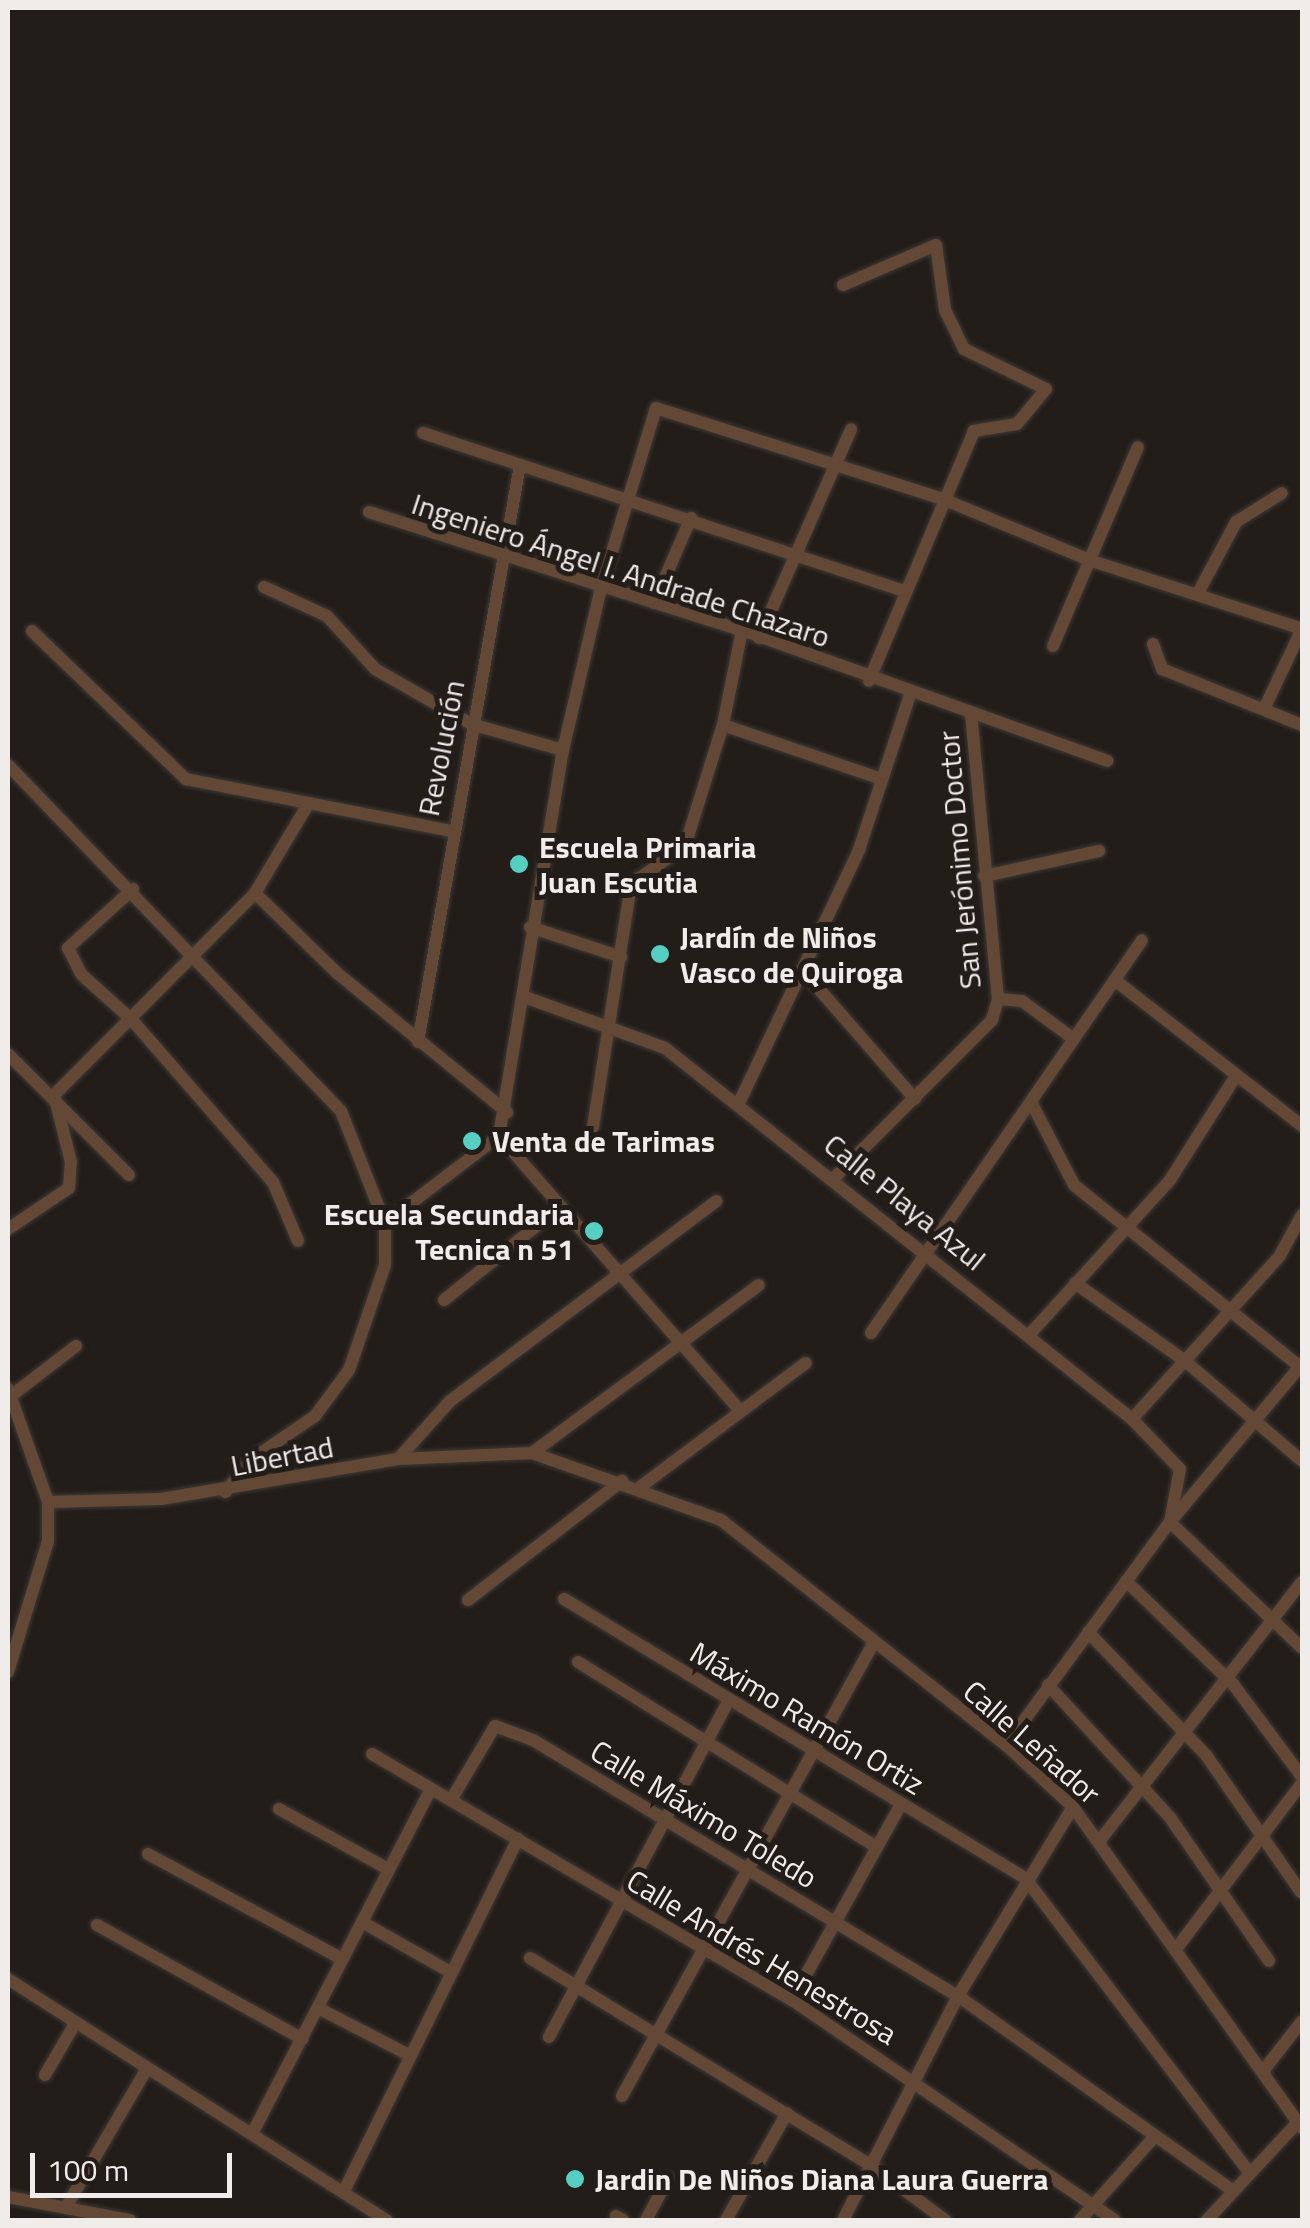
<!DOCTYPE html>
<html>
<head>
<meta charset="utf-8">
<style>
	body { margin:0 }
	#map { position:relative; width:1310px; height:2228px; overflow:hidden; background:#221d19; font-family:"Titillium Web",sans-serif }
	div>[style] { position:absolute }
	.roads { filter:drop-shadow(0 0 2px #3f3a36) drop-shadow(0 0 2px #3f3a36) }
	.minor>* { height:12px; margin:-6px; padding:0 6px; transform-origin:6px; border-radius:6px; background:#644836 }
	.dots>* { width:28px; height:28px; translate:-50% -50%; box-sizing:border-box; border:5px solid #221d19; border-radius:50% }
	span { translate:-50% -50%; white-space:nowrap; text-align:center; line-height:1.15; -webkit-text-stroke:10px #221d19; paint-order:stroke }
	.street-label { font-size:30px; color:#f0ece9 }
	.poi-label { font-size:30px; color:#f0ece9; font-weight:700 }
	.left { translate:0 -50%; text-align:left }
	.right { translate:-100% -50%; text-align:right }
	.frame { position:absolute; inset:0; border:10px solid #f0ece9; pointer-events:none }
	.scale { position:absolute; left:30px; top:2153px; width:202px; height:45px; box-sizing:border-box; border:5px solid #f0ece9; border-top:0; padding-left:12px; font-size:30px; line-height:35px; white-space:nowrap; color:#f0ece9; -webkit-text-stroke:8px #221d19; paint-order:stroke }
</style>
</head>
<body>
<div id="map">
	<div class="roads">
		<div class="minor">
			<i style="left:843px;top:285px;width:101px;rotate:-23.3deg"></i>
			<i style="left:936px;top:245px;width:66px;rotate:82.1deg"></i>
			<i style="left:945px;top:310px;width:43px;rotate:64deg"></i>
			<i style="left:964px;top:349px;width:91px;rotate:26deg"></i>
			<i style="left:1046px;top:389px;width:45px;rotate:129.6deg"></i>
			<i style="left:1017px;top:424px;width:44px;rotate:170.8deg"></i>
			<i style="left:974px;top:431px;width:271px;rotate:112.8deg"></i>
			<i style="left:423px;top:433px;width:506px;rotate:18.18deg"></i>
			<i style="left:369px;top:512px;width:391px;rotate:17.6deg"></i>
			<i style="left:742px;top:630px;width:388px;rotate:19.7deg"></i>
			<i style="left:264px;top:587px;width:69px;rotate:24.7deg"></i>
			<i style="left:327px;top:616px;width:72px;rotate:47.8deg"></i>
			<i style="left:375px;top:669px;width:111px;rotate:29.8deg"></i>
			<i style="left:471px;top:724px;width:96px;rotate:15.8deg"></i>
			<i style="left:1198px;top:593px;width:81px;rotate:-61.8deg"></i>
			<i style="left:1236px;top:522px;width:54px;rotate:-32.2deg"></i>
			<i style="left:654px;top:603px;width:93px;rotate:-66.5deg"></i>
			<i style="left:32px;top:631px;width:214px;rotate:43.9deg"></i>
			<i style="left:186px;top:779px;width:270px;rotate:11.1deg"></i>
			<i style="left:759px;top:638px;width:228px;rotate:-66.2deg"></i>
			<i style="left:1153px;top:644px;width:27px;rotate:70deg"></i>
			<i style="left:1162px;top:669px;width:151px;rotate:21.8deg"></i>
			<i style="left:1053px;top:646px;width:216px;rotate:-66.9deg"></i>
			<i style="left:1264px;top:709px;width:89px;rotate:-64.6deg"></i>
			<i style="left:723px;top:725px;width:168px;rotate:18.8deg"></i>
			<i style="left:8px;top:765px;width:480px;rotate:46.1deg"></i>
			<i style="left:341px;top:1111px;width:120px;rotate:68.6deg"></i>
			<i style="left:385px;top:1223px;width:42px;rotate:90deg"></i>
			<i style="left:385px;top:1265px;width:111px;rotate:108.9deg"></i>
			<i style="left:349px;top:1370px;width:57px;rotate:126.5deg"></i>
			<i style="left:315px;top:1416px;width:80px;rotate:145.7deg"></i>
			<i style="left:249px;top:1461px;width:39px;rotate:127deg"></i>
			<i style="left:984px;top:876px;width:118px;rotate:-12.3deg"></i>
			<i style="left:133px;top:889px;width:88px;rotate:137.8deg"></i>
			<i style="left:68px;top:948px;width:30px;rotate:63deg"></i>
			<i style="left:82px;top:975px;width:67px;rotate:42deg"></i>
			<i style="left:132px;top:1020px;width:215px;rotate:49deg"></i>
			<i style="left:273px;top:1182px;width:64px;rotate:67deg"></i>
			<i style="left:255px;top:893px;width:115px;rotate:44.3deg"></i>
			<i style="left:337px;top:973px;width:220px;rotate:39.3deg"></i>
			<i style="left:530px;top:927px;width:96px;rotate:18.2deg"></i>
			<i style="left:805px;top:973px;width:167px;rotate:48.9deg"></i>
			<i style="left:1116px;top:981px;width:236px;rotate:37.9deg"></i>
			<i style="left:522px;top:996px;width:152px;rotate:20deg"></i>
			<i style="left:665px;top:1048px;width:596px;rotate:38.46deg"></i>
			<i style="left:1132px;top:1419px;width:69px;rotate:46.2deg"></i>
			<i style="left:1180px;top:1469px;width:54px;rotate:100.7deg"></i>
			<i style="left:1170px;top:1522px;width:182px;rotate:43.7deg"></i>
			<i style="left:998px;top:999px;width:24px;rotate:5deg"></i>
			<i style="left:1022px;top:1001px;width:64px;rotate:36.2deg"></i>
			<i style="left:418px;top:1042px;width:586px;rotate:-79.98deg"></i>
			<i style="left:8px;top:1054px;width:171px;rotate:45deg"></i>
			<i style="left:1031px;top:1102px;width:93px;rotate:62.6deg"></i>
			<i style="left:1074px;top:1185px;width:292px;rotate:38.8deg"></i>
			<i style="left:739px;top:1103px;width:280px;rotate:-64.6deg"></i>
			<i style="left:859px;top:850px;width:163px;rotate:-71.8deg"></i>
			<i style="left:593px;top:1127px;width:246px;rotate:-81.1deg"></i>
			<i style="left:631px;top:884px;width:66px;rotate:-35.1deg"></i>
			<i style="left:685px;top:846px;width:127px;rotate:-72.6deg"></i>
			<i style="left:723px;top:725px;width:97px;rotate:-78.7deg"></i>
			<i style="left:499px;top:1136px;width:366px;rotate:48.7deg"></i>
			<i style="left:835px;top:1177px;width:222px;rotate:-45deg"></i>
			<i style="left:992px;top:1020px;width:22px;rotate:-74deg"></i>
			<i style="left:998px;top:999px;width:286px;rotate:-95.4deg"></i>
			<i style="left:385px;top:1223px;width:143px;rotate:-37.3deg"></i>
			<i style="left:499px;top:1136px;width:391px;rotate:-80.6deg"></i>
			<i style="left:563px;top:750px;width:166px;rotate:-76.8deg"></i>
			<i style="left:601px;top:588px;width:188px;rotate:-73deg"></i>
			<i style="left:656px;top:408px;width:301px;rotate:17.6deg"></i>
			<i style="left:943px;top:499px;width:161px;rotate:22.6deg"></i>
			<i style="left:1092px;top:561px;width:221px;rotate:17.9deg"></i>
			<i style="left:8px;top:1229px;width:73px;rotate:-33.9deg"></i>
			<i style="left:69px;top:1188px;width:26px;rotate:-86deg"></i>
			<i style="left:71px;top:1162px;width:69px;rotate:-104.2deg"></i>
			<i style="left:54px;top:1095px;width:285px;rotate:-45.1deg"></i>
			<i style="left:255px;top:893px;width:101px;rotate:-59.1deg"></i>
			<i style="left:1075px;top:1283px;width:135px;rotate:35.3deg"></i>
			<i style="left:1185px;top:1361px;width:154px;rotate:40.5deg"></i>
			<i style="left:444px;top:1300px;width:147px;rotate:-38.7deg"></i>
			<i style="left:871px;top:1333px;width:477px;rotate:-55.4deg"></i>
			<i style="left:1029px;top:1335px;width:210px;rotate:-47.7deg"></i>
			<i style="left:1170px;top:1180px;width:123px;rotate:-57.6deg"></i>
			<i style="left:8px;top:1389px;width:120px;rotate:70.5deg"></i>
			<i style="left:48px;top:1502px;width:39px;rotate:90deg"></i>
			<i style="left:48px;top:1541px;width:137px;rotate:107deg"></i>
			<i style="left:11px;top:1396px;width:82px;rotate:-37.6deg"></i>
			<i style="left:1132px;top:1419px;width:219px;rotate:-47.8deg"></i>
			<i style="left:1279px;top:1257px;width:48px;rotate:-61.3deg"></i>
			<i style="left:532px;top:1453px;width:282px;rotate:-36.5deg"></i>
			<i style="left:398px;top:1459px;width:78px;rotate:-48.1deg"></i>
			<i style="left:450px;top:1401px;width:333px;rotate:-36.9deg"></i>
			<i style="left:640px;top:1487px;width:207px;rotate:-36.8deg"></i>
			<i style="left:48px;top:1502px;width:113px;rotate:-1.5deg"></i>
			<i style="left:161px;top:1499px;width:240px;rotate:-9.6deg"></i>
			<i style="left:398px;top:1459px;width:134px;rotate:-2.6deg"></i>
			<i style="left:532px;top:1453px;width:201px;rotate:19.5deg"></i>
			<i style="left:721px;top:1520px;width:363px;rotate:38.3deg"></i>
			<i style="left:1006px;top:1745px;width:91px;rotate:42.8deg"></i>
			<i style="left:1073px;top:1807px;width:394px;rotate:54.5deg"></i>
			<i style="left:1126px;top:1581px;width:149px;rotate:43.9deg"></i>
			<i style="left:1233px;top:1684px;width:116px;rotate:53.4deg"></i>
			<i style="left:564px;top:1599px;width:539px;rotate:31.18deg"></i>
			<i style="left:1025px;top:1878px;width:371px;rotate:52.7deg"></i>
			<i style="left:468px;top:1600px;width:195px;rotate:-37.7deg"></i>
			<i style="left:1088px;top:1632px;width:170px;rotate:46.2deg"></i>
			<i style="left:1206px;top:1755px;width:167px;rotate:55.3deg"></i>
			<i style="left:578px;top:1662px;width:351px;rotate:31.8deg"></i>
			<i style="left:1048px;top:1685px;width:178px;rotate:47.3deg"></i>
			<i style="left:1169px;top:1816px;width:176px;rotate:55.4deg"></i>
			<i style="left:1006px;top:1745px;width:277px;rotate:-53.7deg"></i>
			<i style="left:1170px;top:1522px;width:206px;rotate:-50.1deg"></i>
			<i style="left:372px;top:1754px;width:487px;rotate:30.4deg"></i>
			<i style="left:792px;top:2000px;width:391px;rotate:34.3deg"></i>
			<i style="left:451px;top:1800px;width:86px;rotate:-59.3deg"></i>
			<i style="left:495px;top:1726px;width:40px;rotate:20.2deg"></i>
			<i style="left:533px;top:1740px;width:496px;rotate:31.1deg"></i>
			<i style="left:958px;top:1996px;width:337px;rotate:35.3deg"></i>
			<i style="left:279px;top:1809px;width:124px;rotate:28.8deg"></i>
			<i style="left:1101px;top:1839px;width:326px;rotate:-52deg"></i>
			<i style="left:148px;top:1854px;width:221px;rotate:28.4deg"></i>
			<i style="left:362px;top:1922px;width:103px;rotate:29.5deg"></i>
			<i style="left:97px;top:1925px;width:235px;rotate:29deg"></i>
			<i style="left:1176px;top:1949px;width:208px;rotate:-52.8deg"></i>
			<i style="left:530px;top:1958px;width:400px;rotate:31.3deg"></i>
			<i style="left:872px;top:2166px;width:91px;rotate:36.5deg"></i>
			<i style="left:8px;top:1979px;width:449px;rotate:32.5deg"></i>
			<i style="left:792px;top:2000px;width:224px;rotate:-60.9deg"></i>
			<i style="left:318px;top:2008px;width:102px;rotate:27.3deg"></i>
			<i style="left:549px;top:2037px;width:382px;rotate:-61.9deg"></i>
			<i style="left:1263px;top:2071px;width:63px;rotate:-52deg"></i>
			<i style="left:45px;top:2075px;width:61px;rotate:-59.7deg"></i>
			<i style="left:622px;top:2096px;width:517px;rotate:-60.96deg"></i>
			<i style="left:252px;top:2134px;width:389px;rotate:-62.6deg"></i>
			<i style="left:344px;top:2191px;width:393px;rotate:-63.7deg"></i>
			<i style="left:8px;top:2197px;width:124px;rotate:10.7deg"></i>
			<i style="left:66px;top:2207px;width:159px;rotate:-59.7deg"></i>
			<i style="left:616px;top:2216px;width:8px;rotate:30deg"></i>
			<i style="left:646px;top:2220px;width:47px;rotate:-61.8deg"></i>
			<i style="left:726px;top:2220px;width:123px;rotate:-60.3deg"></i>
			<i style="left:843px;top:2220px;width:252px;rotate:-62.8deg"></i>
			<i style="left:958px;top:1996px;width:221px;rotate:-58.7deg"></i>
			<i style="left:1080px;top:2220px;width:113px;rotate:-48.2deg"></i>
			<i style="left:1207px;top:2220px;width:134px;rotate:-47.1deg"></i>
		</div>
	</div>
	<div class="dots">
		<i style="left:519px;top:864px;background:#57cec2"></i>
		<i style="left:660px;top:954px;background:#57cec2"></i>
		<i style="left:472px;top:1141px;background:#57cec2"></i>
		<i style="left:594px;top:1231px;background:#57cec2"></i>
		<i style="left:575px;top:2179px;background:#57cec2"></i>
	</div>
	<div class="street-label">
		<span style="left:621px;top:570px;rotate:18deg">Ingeniero Ángel l. Andrade Chazaro</span>
		<span style="left:441px;top:748px;rotate:-79deg">Revolución</span>
		<span style="left:959px;top:860px;rotate:-95deg">San Jerónimo Doctor</span>
		<span style="left:905px;top:1202px;rotate:39deg">Calle Playa Azul</span>
		<span style="left:282px;top:1456px;rotate:-11deg">Libertad</span>
		<span style="left:807px;top:1718px;rotate:31deg">Máximo Ramón Ortiz</span>
		<span style="left:1032px;top:1742px;rotate:41deg">Calle Leñador</span>
		<span style="left:704px;top:1814px;rotate:31deg">Calle Máximo Toledo</span>
		<span style="left:762px;top:1957px;rotate:31deg">Calle Andrés Henestrosa</span>
	</div>
	<div class="poi-label">
		<span class="left" style="left:539px;top:864px">Escuela Primaria<br>Juan Escutia</span>
		<span class="left" style="left:680px;top:954px">Jardín de Niños<br>Vasco de Quiroga</span>
		<span class="left" style="left:492px;top:1141px">Venta de Tarimas</span>
		<span class="right" style="left:574px;top:1231px">Escuela Secundaria<br>Tecnica n 51</span>
		<span class="left" style="left:595px;top:2179px">Jardin De Niños Diana Laura Guerra</span>
	</div>
	<div class="frame"></div>
	<div class="scale">100 m</div>
</div>
</body>
</html>
